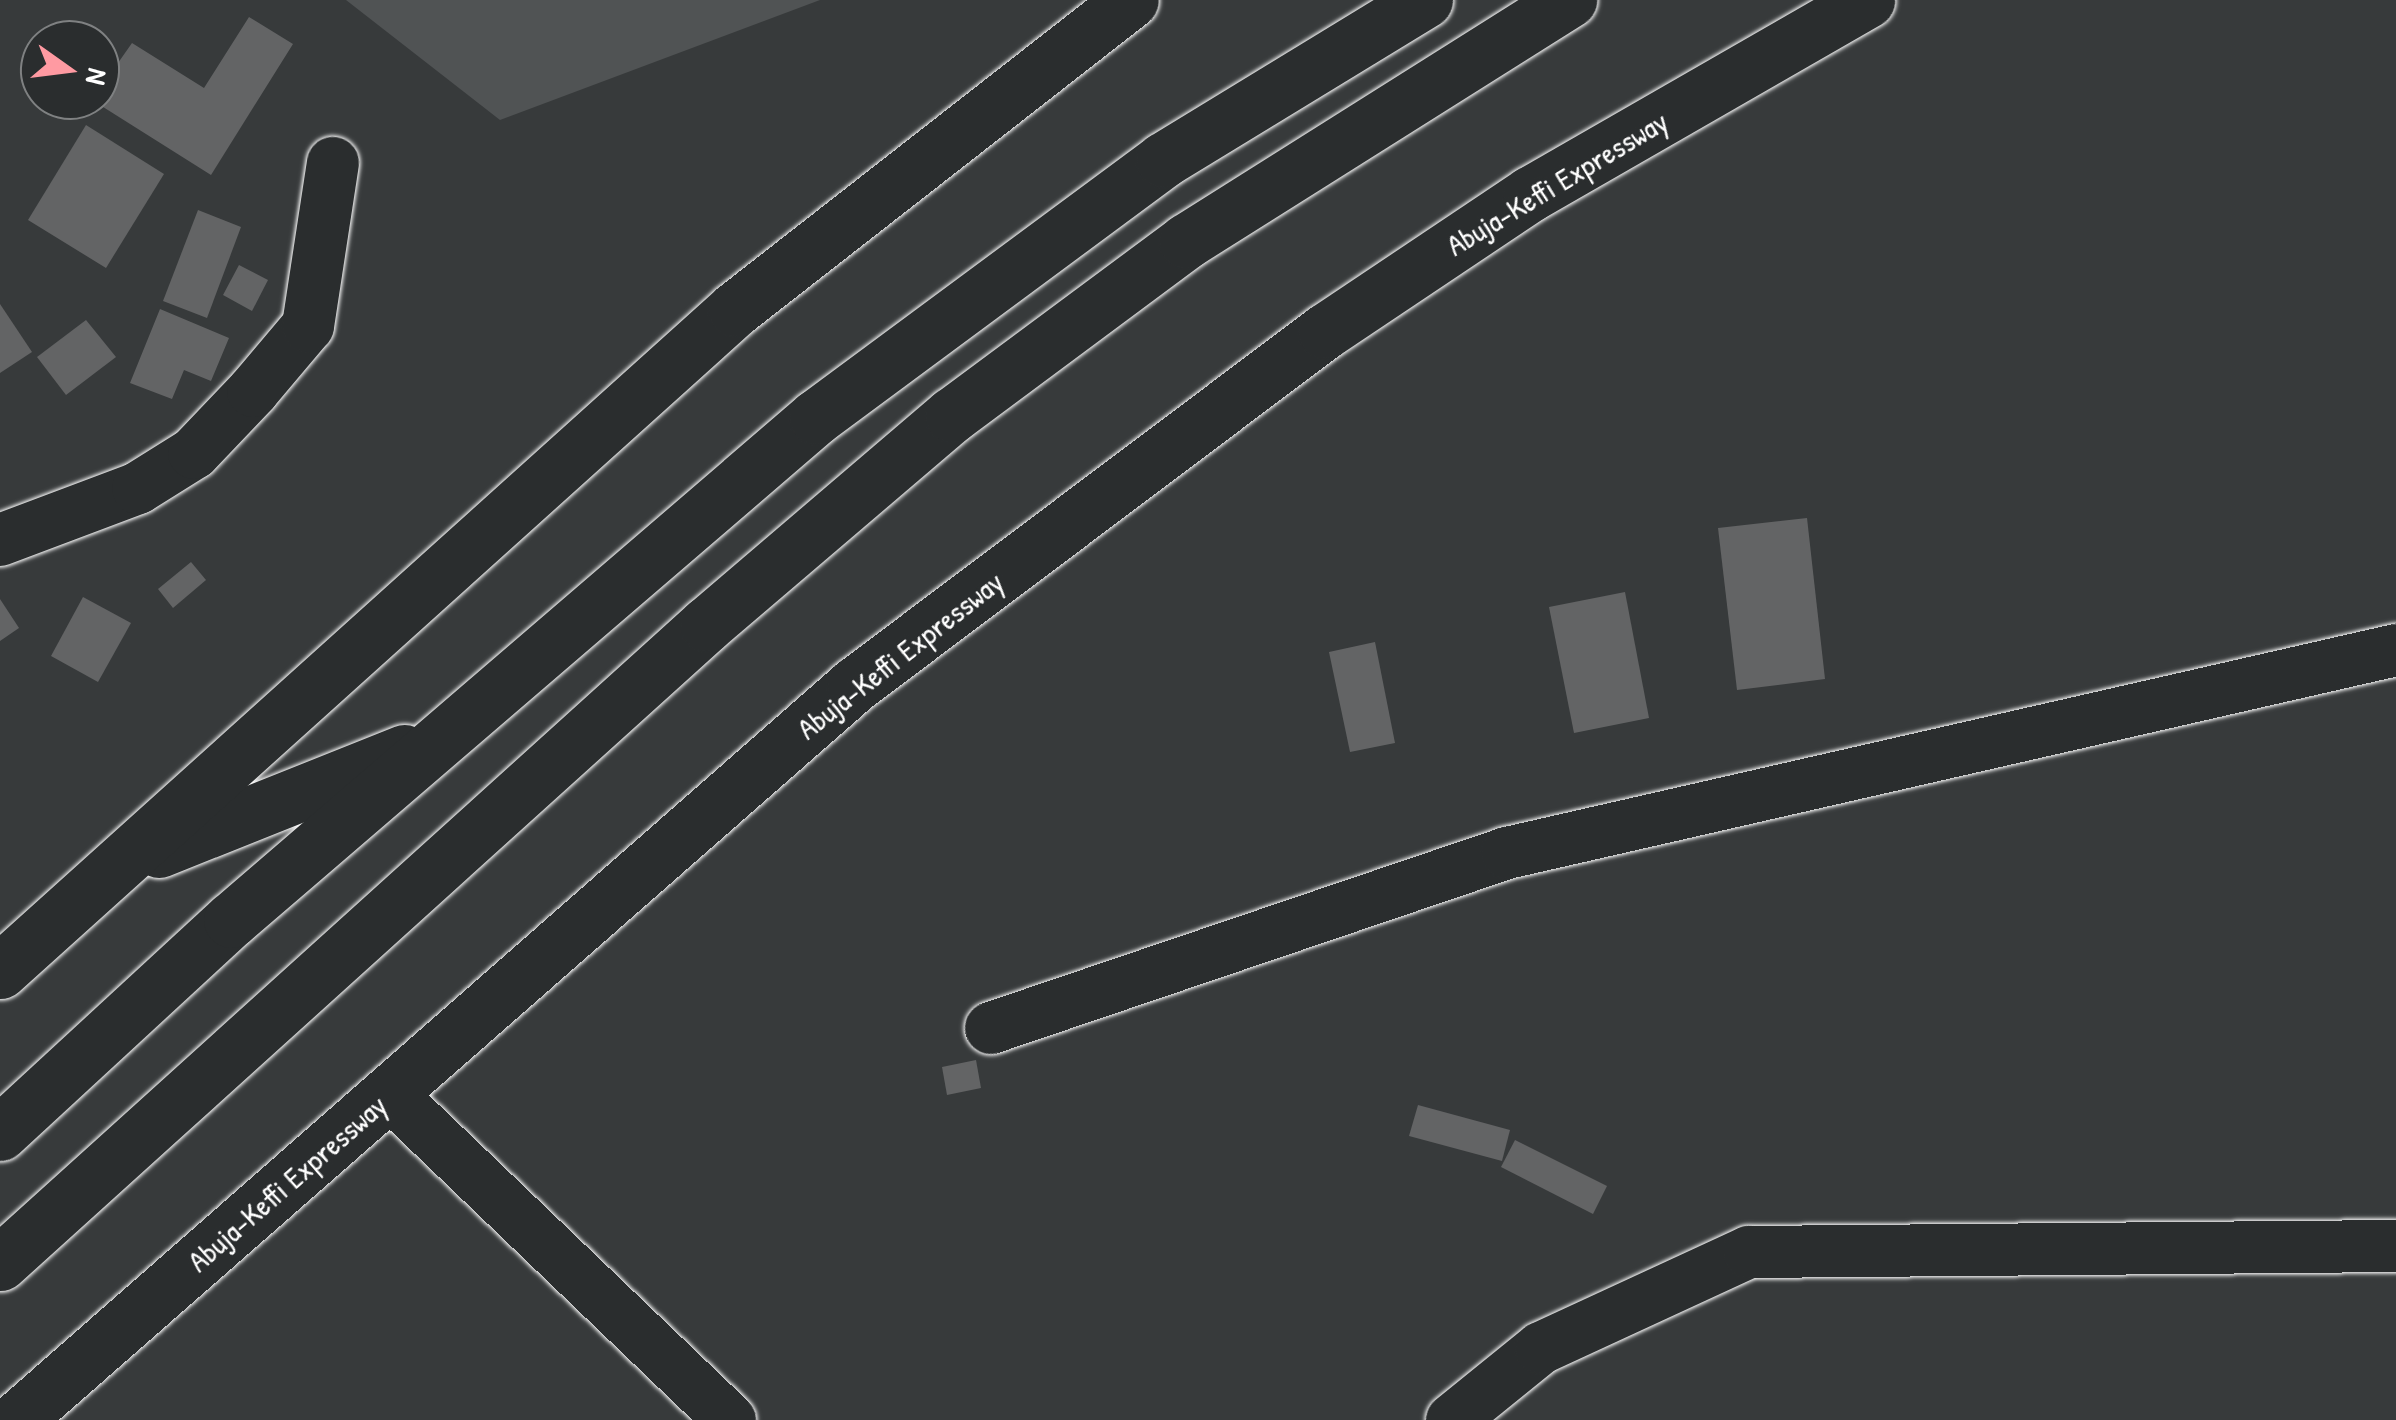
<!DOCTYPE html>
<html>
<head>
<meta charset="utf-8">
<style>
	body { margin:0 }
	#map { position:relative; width:2396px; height:1420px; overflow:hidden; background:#373a3b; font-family:"Patrick Hand",sans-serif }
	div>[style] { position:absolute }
	.green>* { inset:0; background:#505354 }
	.building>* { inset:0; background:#636465 }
	.roads { filter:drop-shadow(0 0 2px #fff) drop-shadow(0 0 2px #fff) }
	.minor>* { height:52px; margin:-26px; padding:0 26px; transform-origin:26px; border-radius:26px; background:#2a2d2e }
	.highway>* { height:55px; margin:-27.5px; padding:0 27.5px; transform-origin:27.5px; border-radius:27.5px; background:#2a2d2e }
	span { translate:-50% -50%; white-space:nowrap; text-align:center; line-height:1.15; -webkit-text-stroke:8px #2a2d2e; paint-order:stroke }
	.street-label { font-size:30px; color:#fff }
	.north { position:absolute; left:20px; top:20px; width:100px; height:100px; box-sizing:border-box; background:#2a2d2e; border:2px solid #7f8182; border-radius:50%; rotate:104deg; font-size:28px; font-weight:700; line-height:40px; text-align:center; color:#fff }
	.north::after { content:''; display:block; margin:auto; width:35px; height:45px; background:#ff9aa2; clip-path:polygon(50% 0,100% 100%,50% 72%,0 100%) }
</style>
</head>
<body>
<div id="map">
	<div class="green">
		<i style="clip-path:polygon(346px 0,820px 0,500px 120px)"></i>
	</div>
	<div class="building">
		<i style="clip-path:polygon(249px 17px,293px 44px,211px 175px,92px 100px,132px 43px,204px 88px)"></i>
		<i style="clip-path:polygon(86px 125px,164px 174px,106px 268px,28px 220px)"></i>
		<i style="clip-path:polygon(198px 210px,241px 227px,207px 318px,163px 301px)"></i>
		<i style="clip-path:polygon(239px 265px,268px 280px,252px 311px,223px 295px)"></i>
		<i style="clip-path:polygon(0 304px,32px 352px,0 373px)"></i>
		<i style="clip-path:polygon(160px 309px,229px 338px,211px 381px,184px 370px,172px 399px,130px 383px)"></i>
		<i style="clip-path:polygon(86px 320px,116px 357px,66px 395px,37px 357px)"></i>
		<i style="clip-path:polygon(1807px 518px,1825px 679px,1737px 690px,1718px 528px)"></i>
		<i style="clip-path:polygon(191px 562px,206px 580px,173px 608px,158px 589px)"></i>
		<i style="clip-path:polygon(1625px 592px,1649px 718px,1574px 733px,1549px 607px)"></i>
		<i style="clip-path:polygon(83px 597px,131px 623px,98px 682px,51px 656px)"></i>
		<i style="clip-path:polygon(0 599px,19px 628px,0 641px)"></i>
		<i style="clip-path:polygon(1375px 642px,1395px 743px,1350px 752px,1329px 652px)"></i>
		<i style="clip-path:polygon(976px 1060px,981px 1088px,947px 1095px,942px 1067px)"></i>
		<i style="clip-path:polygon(1418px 1105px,1510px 1130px,1502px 1161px,1409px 1136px)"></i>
		<i style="clip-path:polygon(1515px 1140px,1607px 1186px,1593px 1214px,1501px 1167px)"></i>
	</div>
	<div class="roads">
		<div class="minor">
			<i style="left:0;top:540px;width:147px;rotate:-20.6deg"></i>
			<i style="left:138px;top:488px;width:66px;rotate:-32deg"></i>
			<i style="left:194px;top:453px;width:86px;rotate:-46.4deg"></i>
			<i style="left:253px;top:391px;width:85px;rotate:-49.8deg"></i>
			<i style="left:308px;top:326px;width:165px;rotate:-81.3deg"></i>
			<i style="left:991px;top:1028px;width:545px;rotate:-18.73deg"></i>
			<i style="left:1507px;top:853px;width:912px;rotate:-12.86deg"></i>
			<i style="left:390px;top:1094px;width:471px;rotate:43.8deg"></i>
			<i style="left:1452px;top:1420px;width:114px;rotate:-39deg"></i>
			<i style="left:1541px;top:1348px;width:229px;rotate:-24.8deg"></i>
			<i style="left:1749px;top:1252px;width:647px;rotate:-0.53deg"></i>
		</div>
		<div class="highway">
			<i style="left:159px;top:850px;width:264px;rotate:-21.8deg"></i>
			<i style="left:0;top:971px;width:989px;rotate:-42.01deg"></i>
			<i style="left:735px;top:309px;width:502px;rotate:-37.97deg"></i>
			<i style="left:0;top:1133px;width:314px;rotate:-42.7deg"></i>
			<i style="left:231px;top:920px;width:772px;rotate:-40.69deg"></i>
			<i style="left:816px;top:417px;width:432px;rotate:-36.5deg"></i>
			<i style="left:1163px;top:160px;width:307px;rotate:-31.4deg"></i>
			<i style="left:0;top:1263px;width:953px;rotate:-42.11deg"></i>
			<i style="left:707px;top:624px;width:322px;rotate:-40.5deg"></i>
			<i style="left:952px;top:415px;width:292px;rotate:-36.6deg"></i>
			<i style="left:1186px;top:241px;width:453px;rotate:-32.2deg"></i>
			<i style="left:16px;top:1420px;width:1115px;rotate:-41.25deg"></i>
			<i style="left:854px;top:685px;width:589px;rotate:-36.93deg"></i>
			<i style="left:1325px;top:331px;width:247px;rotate:-33.8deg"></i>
			<i style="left:1530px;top:194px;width:389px;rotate:-29.9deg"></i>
		</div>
	</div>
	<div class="street-label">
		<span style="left:1557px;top:183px;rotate:-31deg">Abuja-Keffi Expressway</span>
		<span style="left:900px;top:655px;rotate:-38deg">Abuja-Keffi Expressway</span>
		<span style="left:287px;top:1183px;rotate:-41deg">Abuja-Keffi Expressway</span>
	</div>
	<div class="north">N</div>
</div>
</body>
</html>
